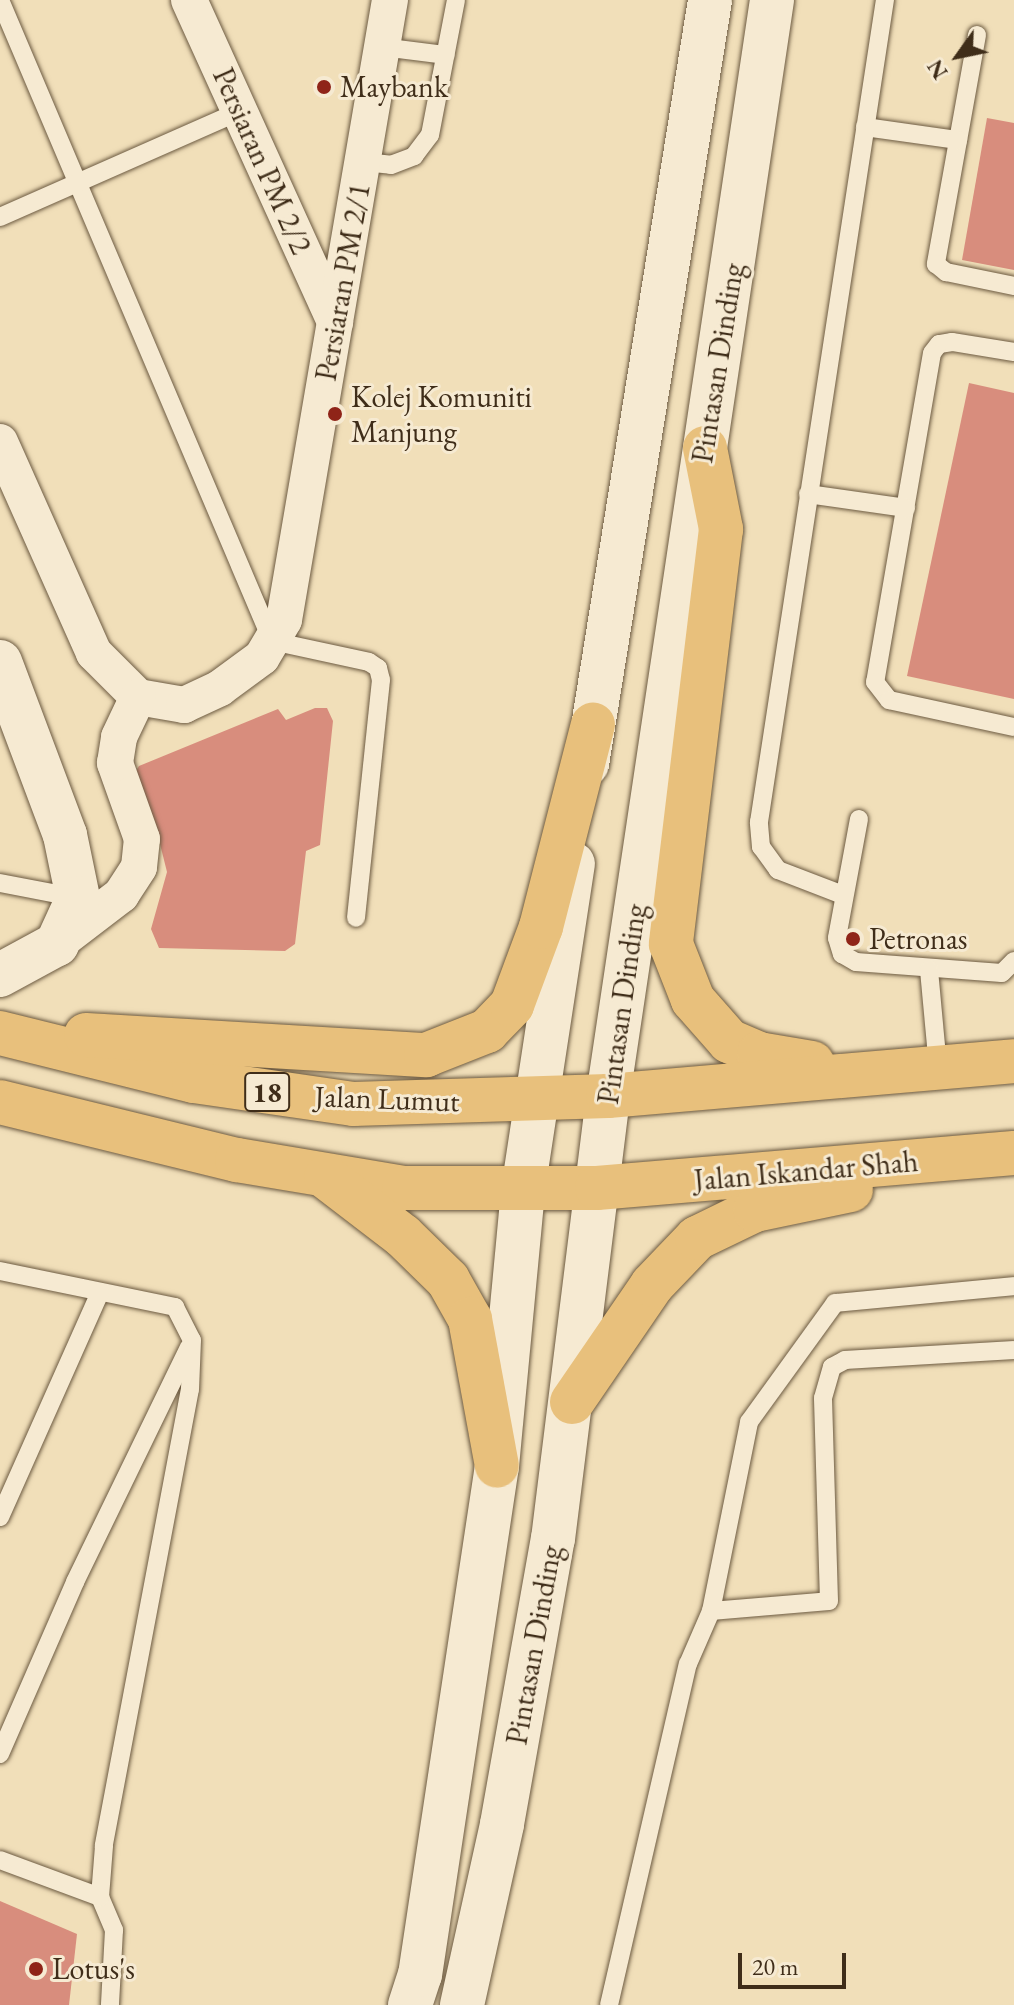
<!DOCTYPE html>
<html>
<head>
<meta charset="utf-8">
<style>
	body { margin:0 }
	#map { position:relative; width:1014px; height:2005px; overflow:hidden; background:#f1dfb9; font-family:"EB Garamond",serif }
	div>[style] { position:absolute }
	.building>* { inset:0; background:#d88d7d }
	.roads { filter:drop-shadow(0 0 2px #6c5a41) drop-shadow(0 0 2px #6c5a41) }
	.lane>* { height:18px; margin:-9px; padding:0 9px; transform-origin:9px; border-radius:9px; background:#f6ead2 }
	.street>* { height:36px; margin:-18px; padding:0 18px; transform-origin:18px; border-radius:18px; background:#f6ead2 }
	.secondary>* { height:44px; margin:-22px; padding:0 22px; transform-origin:22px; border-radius:22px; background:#f6ead2 }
	.primary>* { height:44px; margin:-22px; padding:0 22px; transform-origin:22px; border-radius:22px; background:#e8c07c }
	.dots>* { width:22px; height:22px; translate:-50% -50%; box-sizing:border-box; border:4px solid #f6ead2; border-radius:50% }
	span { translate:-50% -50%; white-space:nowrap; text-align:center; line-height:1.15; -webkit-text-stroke:6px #f6ead2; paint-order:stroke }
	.shield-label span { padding:2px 6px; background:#f6ead2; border:2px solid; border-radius:6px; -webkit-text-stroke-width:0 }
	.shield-label { font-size:28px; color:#3f2d19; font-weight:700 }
	.poi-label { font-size:30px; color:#3f2d19 }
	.left { translate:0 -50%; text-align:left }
	.street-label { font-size:30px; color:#3f2d19 }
	.north { position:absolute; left:918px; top:16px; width:80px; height:80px; -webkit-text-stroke:6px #f6ead2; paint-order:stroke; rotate:237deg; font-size:22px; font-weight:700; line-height:32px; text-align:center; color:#3f2d19 }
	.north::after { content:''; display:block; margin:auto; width:28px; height:36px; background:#3f2d19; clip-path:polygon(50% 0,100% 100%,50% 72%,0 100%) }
	.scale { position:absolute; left:738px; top:1953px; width:108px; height:36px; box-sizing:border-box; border:4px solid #3f2d19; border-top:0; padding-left:10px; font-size:24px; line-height:28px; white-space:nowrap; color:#3f2d19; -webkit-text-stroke:6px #f6ead2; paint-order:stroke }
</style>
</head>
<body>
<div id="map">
	<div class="building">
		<i style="clip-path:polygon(987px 118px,1014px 123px,1014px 270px,962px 260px)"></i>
		<i style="clip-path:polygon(969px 383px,1014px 393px,1014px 699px,907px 676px)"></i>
		<i style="clip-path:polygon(315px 708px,327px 708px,333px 721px,320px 845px,306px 851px,295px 944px,285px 951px,159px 948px,151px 929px,167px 872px,155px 824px,134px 774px,139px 766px,278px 709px,286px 720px)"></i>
		<i style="clip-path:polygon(0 1901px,77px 1934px,69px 2005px,0 2005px)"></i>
	</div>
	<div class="roads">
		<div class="lane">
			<i style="left:0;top:0;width:696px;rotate:67.01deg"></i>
			<i style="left:272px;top:641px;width:99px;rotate:12.2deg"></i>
			<i style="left:369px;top:662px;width:11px;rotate:34deg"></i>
			<i style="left:378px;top:668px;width:12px;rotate:76deg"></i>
			<i style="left:381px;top:680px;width:239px;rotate:96deg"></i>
			<i style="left:977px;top:35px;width:233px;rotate:100.2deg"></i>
			<i style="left:936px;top:264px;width:13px;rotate:39deg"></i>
			<i style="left:946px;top:272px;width:69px;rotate:11.6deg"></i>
			<i style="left:382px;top:47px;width:64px;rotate:7.2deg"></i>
			<i style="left:865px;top:127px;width:94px;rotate:8deg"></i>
			<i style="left:364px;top:162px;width:27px;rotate:6deg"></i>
			<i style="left:391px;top:165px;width:25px;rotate:-21deg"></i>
			<i style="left:414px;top:156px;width:26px;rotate:-53deg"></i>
			<i style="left:430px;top:135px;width:137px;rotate:-79.1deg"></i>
			<i style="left:0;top:217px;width:262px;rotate:-23.8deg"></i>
			<i style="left:1014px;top:352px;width:63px;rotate:-170.8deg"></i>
			<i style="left:952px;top:342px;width:13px;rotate:171deg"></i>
			<i style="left:939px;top:344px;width:11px;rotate:128deg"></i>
			<i style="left:932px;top:353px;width:334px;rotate:99.8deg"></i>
			<i style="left:875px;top:682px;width:23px;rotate:52deg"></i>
			<i style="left:889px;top:700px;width:128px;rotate:12.2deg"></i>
			<i style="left:808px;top:494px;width:99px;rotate:8.1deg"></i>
			<i style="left:859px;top:819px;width:121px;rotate:100.5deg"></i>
			<i style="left:837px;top:938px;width:17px;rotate:73deg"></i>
			<i style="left:842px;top:954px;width:16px;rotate:30deg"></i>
			<i style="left:856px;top:962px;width:146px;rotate:4.3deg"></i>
			<i style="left:1002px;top:973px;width:17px;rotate:-45deg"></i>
			<i style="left:0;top:883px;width:79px;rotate:10.9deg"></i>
			<i style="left:843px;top:895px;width:70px;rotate:-159deg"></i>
			<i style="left:778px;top:870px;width:29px;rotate:-126deg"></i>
			<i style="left:761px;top:847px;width:25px;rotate:-95deg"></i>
			<i style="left:759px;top:822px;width:832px;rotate:-81.29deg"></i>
			<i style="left:929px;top:970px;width:97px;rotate:84.7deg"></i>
			<i style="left:0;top:1271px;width:179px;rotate:11.6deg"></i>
			<i style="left:175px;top:1307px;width:37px;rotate:63deg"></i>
			<i style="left:192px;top:1340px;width:49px;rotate:92.3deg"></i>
			<i style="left:190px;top:1389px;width:465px;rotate:100.7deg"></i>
			<i style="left:104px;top:1846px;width:51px;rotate:94.5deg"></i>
			<i style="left:100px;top:1897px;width:36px;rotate:67deg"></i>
			<i style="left:114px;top:1930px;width:75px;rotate:93.1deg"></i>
			<i style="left:0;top:1517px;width:246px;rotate:-66deg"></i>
			<i style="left:711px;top:1611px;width:118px;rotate:-4.8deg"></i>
			<i style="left:829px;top:1601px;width:203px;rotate:-91.7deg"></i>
			<i style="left:823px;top:1398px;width:32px;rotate:-74deg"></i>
			<i style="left:832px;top:1367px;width:15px;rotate:-28deg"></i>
			<i style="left:845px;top:1360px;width:169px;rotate:-3.4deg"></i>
			<i style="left:0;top:1754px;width:188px;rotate:-66.4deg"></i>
			<i style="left:75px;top:1582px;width:261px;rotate:-64.1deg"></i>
			<i style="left:0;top:1860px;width:107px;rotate:20.3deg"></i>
			<i style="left:609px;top:2005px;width:350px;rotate:-77deg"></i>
			<i style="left:688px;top:1664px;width:58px;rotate:-66.5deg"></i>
			<i style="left:711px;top:1611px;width:193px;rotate:-78.6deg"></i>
			<i style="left:749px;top:1422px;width:147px;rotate:-54.1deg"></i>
			<i style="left:835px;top:1303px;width:180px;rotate:-5.4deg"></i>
		</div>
		<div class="street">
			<i style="left:189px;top:0;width:354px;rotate:65.6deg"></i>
			<i style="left:0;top:442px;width:231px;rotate:66deg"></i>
			<i style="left:94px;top:653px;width:62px;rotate:45deg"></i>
			<i style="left:138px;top:697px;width:47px;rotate:9.9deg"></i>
			<i style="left:184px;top:705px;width:40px;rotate:-25deg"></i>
			<i style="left:220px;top:688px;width:52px;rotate:-36.4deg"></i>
			<i style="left:262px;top:657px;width:43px;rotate:-59.3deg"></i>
			<i style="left:284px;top:620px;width:629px;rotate:-80.3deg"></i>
			<i style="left:57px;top:944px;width:81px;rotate:-37.4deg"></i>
			<i style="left:121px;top:895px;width:33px;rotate:-57deg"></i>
			<i style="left:139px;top:867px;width:28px;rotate:-84deg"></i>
			<i style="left:142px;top:839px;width:81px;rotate:-109.6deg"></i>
			<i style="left:115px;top:763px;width:26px;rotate:-81deg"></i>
			<i style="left:119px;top:737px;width:44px;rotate:-64.6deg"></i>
		</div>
		<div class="secondary">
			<i style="left:0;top:662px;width:185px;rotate:69.4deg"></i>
			<i style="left:65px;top:835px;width:64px;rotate:78.3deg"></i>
			<i style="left:78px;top:898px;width:51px;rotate:114.5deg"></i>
			<i style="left:57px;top:944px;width:65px;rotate:151.5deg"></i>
			<i style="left:587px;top:764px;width:774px;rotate:-80.85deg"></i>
			<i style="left:410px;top:2005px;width:32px;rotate:-72deg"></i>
			<i style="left:420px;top:1975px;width:515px;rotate:-81.4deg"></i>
			<i style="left:497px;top:1466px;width:277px;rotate:-84.6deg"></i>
			<i style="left:523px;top:1190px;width:330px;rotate:-81.3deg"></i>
			<i style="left:462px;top:2005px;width:185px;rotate:-77.5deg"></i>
			<i style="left:502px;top:1824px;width:290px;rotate:-79.9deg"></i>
			<i style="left:553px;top:1539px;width:446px;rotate:-82.9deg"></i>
			<i style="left:608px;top:1096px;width:1108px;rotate:-81.49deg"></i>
		</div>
		<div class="primary">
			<i style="left:705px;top:448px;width:83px;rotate:78.8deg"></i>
			<i style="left:721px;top:529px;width:418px;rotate:96.9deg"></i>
			<i style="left:671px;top:944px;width:60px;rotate:68.6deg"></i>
			<i style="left:693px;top:1000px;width:55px;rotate:48.7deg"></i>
			<i style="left:729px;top:1041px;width:33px;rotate:23deg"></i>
			<i style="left:759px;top:1054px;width:54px;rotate:9.6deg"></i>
			<i style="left:0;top:1033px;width:200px;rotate:13.9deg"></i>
			<i style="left:194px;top:1081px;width:161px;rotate:8.2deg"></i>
			<i style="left:353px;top:1104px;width:255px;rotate:-1.8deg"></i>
			<i style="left:608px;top:1096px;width:408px;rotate:-4.9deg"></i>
			<i style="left:86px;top:1035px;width:341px;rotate:3.4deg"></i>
			<i style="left:426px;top:1055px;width:66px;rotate:-21.5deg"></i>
			<i style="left:487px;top:1031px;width:36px;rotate:-46deg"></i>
			<i style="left:512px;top:1005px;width:83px;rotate:-69.6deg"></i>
			<i style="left:541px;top:927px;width:209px;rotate:-75.6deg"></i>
			<i style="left:0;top:1102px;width:244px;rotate:13.8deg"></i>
			<i style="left:237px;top:1160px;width:169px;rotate:9.5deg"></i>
			<i style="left:404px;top:1188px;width:193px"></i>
			<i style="left:597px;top:1188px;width:418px;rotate:-4.8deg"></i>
			<i style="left:326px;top:1177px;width:97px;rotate:37.5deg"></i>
			<i style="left:403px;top:1236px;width:63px;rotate:44.4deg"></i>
			<i style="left:448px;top:1280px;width:45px;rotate:60.6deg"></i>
			<i style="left:470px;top:1319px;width:149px;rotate:79.6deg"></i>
			<i style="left:572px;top:1402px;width:142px;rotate:-55.6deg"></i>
			<i style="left:652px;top:1285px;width:65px;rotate:-46.2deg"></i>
			<i style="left:697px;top:1238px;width:64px;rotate:-25.8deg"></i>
			<i style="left:755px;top:1210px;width:98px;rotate:-11.8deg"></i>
		</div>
	</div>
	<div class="dots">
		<i style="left:324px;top:87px;background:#8f2418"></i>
		<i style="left:335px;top:414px;background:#8f2418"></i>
		<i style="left:853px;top:939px;background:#8f2418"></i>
		<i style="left:36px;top:1969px;background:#8f2418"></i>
	</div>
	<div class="shield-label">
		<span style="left:267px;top:1092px">18</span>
	</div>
	<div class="poi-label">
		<span class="left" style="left:340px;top:87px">Maybank</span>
		<span class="left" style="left:351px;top:414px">Kolej Komuniti<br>Manjung</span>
		<span class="left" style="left:869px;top:939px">Petronas</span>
		<span class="left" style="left:52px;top:1969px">Lotus's</span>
	</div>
	<div class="street-label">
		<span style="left:262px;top:161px;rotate:66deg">Persiaran PM 2/2</span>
		<span style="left:343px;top:282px;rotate:-80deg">Persiaran PM 2/1</span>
		<span style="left:718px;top:363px;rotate:-81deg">Pintasan Dinding</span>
		<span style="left:622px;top:1004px;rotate:-82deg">Pintasan Dinding</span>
		<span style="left:387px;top:1099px;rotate:2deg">Jalan Lumut</span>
		<span style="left:806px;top:1171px;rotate:-5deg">Jalan Iskandar Shah</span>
		<span style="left:534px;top:1645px;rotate:-80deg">Pintasan Dinding</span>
	</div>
	<div class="north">N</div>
	<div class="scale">20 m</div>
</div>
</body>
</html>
